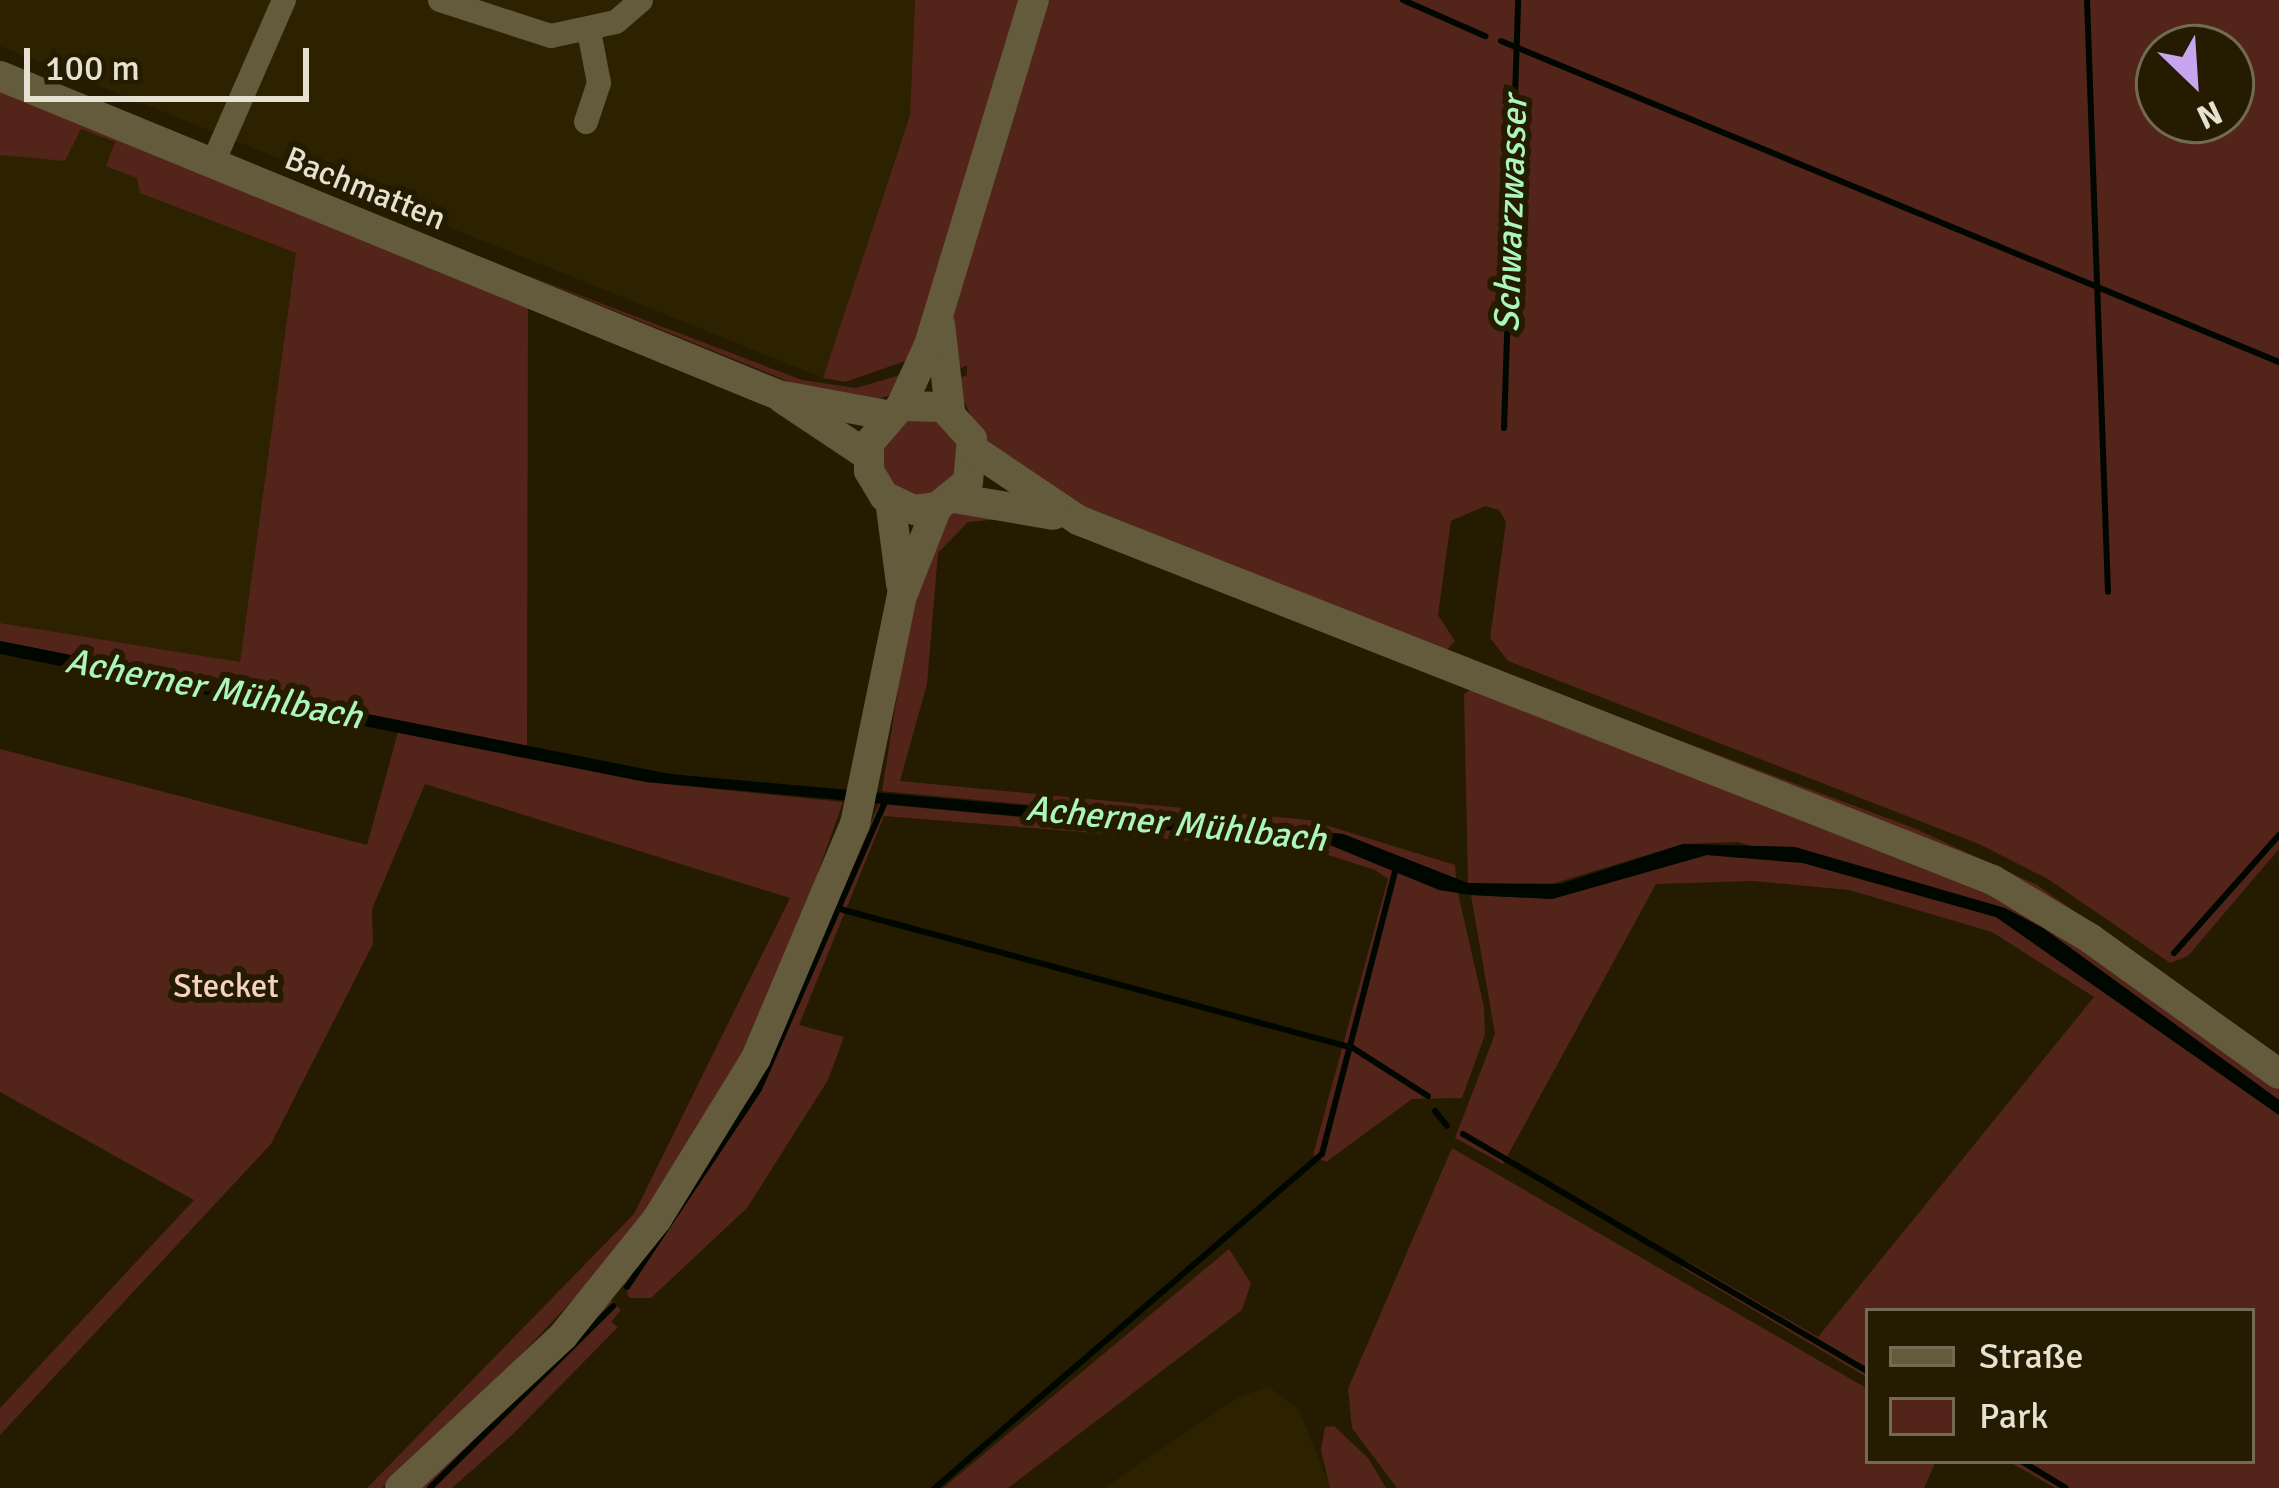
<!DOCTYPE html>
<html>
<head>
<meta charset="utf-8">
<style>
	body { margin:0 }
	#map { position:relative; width:2279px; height:1488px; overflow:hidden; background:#241b00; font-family:Signika,sans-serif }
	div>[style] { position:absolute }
	.built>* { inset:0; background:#2d2200 }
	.green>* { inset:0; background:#53241a }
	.round { border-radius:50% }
	.water>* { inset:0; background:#000700 }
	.stream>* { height:6px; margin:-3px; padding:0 3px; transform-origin:3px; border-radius:3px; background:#000700 }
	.minor>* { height:24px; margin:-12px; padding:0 12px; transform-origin:12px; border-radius:12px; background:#645a3c }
	.tertiary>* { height:30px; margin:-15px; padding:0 15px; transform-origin:15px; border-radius:15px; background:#645a3c }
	span { translate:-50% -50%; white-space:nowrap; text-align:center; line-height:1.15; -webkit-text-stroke:12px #241b00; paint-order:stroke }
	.street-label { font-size:33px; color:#e6e1d0 }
	.park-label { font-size:33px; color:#f6d1c8 }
	.water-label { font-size:36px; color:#abf6bb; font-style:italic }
	.legend { position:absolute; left:1865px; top:1308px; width:390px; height:156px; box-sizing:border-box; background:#241b00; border:3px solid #726a53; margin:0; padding:15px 21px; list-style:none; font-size:36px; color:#e6e1d0 }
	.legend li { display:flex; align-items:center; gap:24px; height:60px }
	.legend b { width:60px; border:3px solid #726a53 }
	.north { position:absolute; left:2135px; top:24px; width:120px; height:120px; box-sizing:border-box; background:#241b00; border:3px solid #726a53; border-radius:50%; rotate:155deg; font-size:33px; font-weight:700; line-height:48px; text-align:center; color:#e6e1d0 }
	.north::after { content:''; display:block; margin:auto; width:42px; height:54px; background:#c8a5ef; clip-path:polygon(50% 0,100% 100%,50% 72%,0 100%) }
	.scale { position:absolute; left:24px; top:48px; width:285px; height:54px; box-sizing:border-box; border:6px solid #e6e1d0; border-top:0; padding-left:15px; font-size:36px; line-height:42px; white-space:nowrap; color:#e6e1d0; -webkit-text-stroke:9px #241b00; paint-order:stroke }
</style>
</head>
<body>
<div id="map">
	<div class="built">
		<i style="clip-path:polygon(0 0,915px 0,910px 115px,823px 378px,0 46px)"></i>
		<i style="clip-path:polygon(0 92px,119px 145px,296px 252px,240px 662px,0 623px)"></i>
		<i style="clip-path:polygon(1269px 1387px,1299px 1410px,1330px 1488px,1104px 1488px,1239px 1397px)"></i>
	</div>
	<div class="green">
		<i style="clip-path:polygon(915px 0,1021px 0,914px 358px,845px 382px,823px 378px,910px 115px)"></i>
		<i style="clip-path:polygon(evenodd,1044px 0,2279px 0,2279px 849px,2188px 956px,2170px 963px,2048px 879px,1979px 844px,1508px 661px,1490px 638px,1506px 522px,1499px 510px,1485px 506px,1451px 521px,1438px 615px,1455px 641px,1443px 654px,1120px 527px,995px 463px,953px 380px,967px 375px,967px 365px,959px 369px,951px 329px,959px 278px,1044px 0,2159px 48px,2231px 48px,2231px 120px,2159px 120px,2159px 48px)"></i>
		<i style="clip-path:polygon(0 87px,528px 307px,527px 746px,0 641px,0 623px,240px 662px,296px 253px,140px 193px,137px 178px,106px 166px,115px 142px,81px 129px,65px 161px,0 155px)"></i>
		<i style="clip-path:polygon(519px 272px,802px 380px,856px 388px,907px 373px,890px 395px,874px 401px,792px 383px)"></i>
		<i class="round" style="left:880px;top:416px;width:80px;height:80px"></i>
		<i style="clip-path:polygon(961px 508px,1002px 519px,968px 522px,938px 553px,927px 684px,900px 781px,1309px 820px,1455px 865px,1456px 880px,1343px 834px,882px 791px,913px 595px,936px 521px)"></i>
		<i style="clip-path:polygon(1490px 669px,1916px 829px,2037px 885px,2279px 1055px,2279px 1064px,2117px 949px)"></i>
		<i style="clip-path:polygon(1470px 690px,2024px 907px,2279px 1086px,2279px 1100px,2043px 928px,1738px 842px,1683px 844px,1542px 887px,1468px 883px,1464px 694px)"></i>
		<i style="clip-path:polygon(398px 732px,646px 782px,843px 802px,799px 926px,733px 1073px,655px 1207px,586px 1286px,466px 1413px,382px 1488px,367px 1488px,634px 1214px,790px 898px,425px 784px,372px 909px,373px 944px,271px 1144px,0 1435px,0 1408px,194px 1200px,0 1092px,0 749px,367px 845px)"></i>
		<i style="clip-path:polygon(879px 804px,1330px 845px,1458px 893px,1484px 1007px,1485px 1035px,1462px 1098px,1412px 1099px,1326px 1162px,1313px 1155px,1388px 879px,1375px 870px,1316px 851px,884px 816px,799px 1025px,844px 1037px,828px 1080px,747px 1208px,651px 1298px,629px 1298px,624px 1283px,710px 1164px,757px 1081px)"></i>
		<i style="clip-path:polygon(1707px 855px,1803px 863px,1996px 917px,2279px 1115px,2279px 1488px,2055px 1488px,2008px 1461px,2252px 1461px,2252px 1311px,1868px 1311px,1868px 1378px,1681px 1267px,1687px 1261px,1818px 1337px,2094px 997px,1992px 932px,1849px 890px,1753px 881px,1656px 884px,1503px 1164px,1455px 1138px,1495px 1034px,1471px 895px,1552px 899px)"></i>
		<i style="clip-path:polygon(1452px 1148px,1868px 1389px,1868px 1461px,1936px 1461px,1924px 1488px,1397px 1488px,1352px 1428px,1348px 1389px)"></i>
		<i style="clip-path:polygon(1229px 1249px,1251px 1283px,1242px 1310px,1008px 1488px,943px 1488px)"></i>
		<i style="clip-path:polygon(609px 1299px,621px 1310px,611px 1322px,618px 1327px,513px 1434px,452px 1488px,418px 1488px)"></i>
		<i style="clip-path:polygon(1334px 1426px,1368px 1458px,1386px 1488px,1330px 1488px,1321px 1450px,1325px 1427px)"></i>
	</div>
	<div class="water">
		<i style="clip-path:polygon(0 641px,670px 774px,1343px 834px,1468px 883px,1560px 884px,1683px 844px,1795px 847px,2005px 908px,2043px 928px,2279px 1100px,2279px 1115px,1996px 917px,1803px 863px,1707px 855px,1552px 899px,1471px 895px,1439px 890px,1330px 845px,646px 782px,0 654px)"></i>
	</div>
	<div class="stream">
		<i style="left:1403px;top:0;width:90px;rotate:23.7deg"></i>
		<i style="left:2087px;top:0;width:592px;rotate:87.97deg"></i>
		<i style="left:1501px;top:41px;width:842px;rotate:22.42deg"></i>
		<i style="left:1504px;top:428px;width:428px;rotate:-88.1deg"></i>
		<i style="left:840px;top:909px;width:531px;rotate:15.16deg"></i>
		<i style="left:1353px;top:1048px;width:89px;rotate:32.6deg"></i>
		<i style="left:2174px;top:953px;width:158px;rotate:-48.3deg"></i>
		<i style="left:1435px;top:1111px;width:19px;rotate:51deg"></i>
		<i style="left:1463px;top:1134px;width:470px;rotate:30.4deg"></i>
		<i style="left:627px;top:1287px;width:238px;rotate:-56.3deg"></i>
		<i style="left:759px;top:1089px;width:317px;rotate:-66.3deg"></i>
		<i style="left:2021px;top:1461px;width:52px;rotate:31deg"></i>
		<i style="left:430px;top:1488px;width:258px;rotate:-44.8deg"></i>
		<i style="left:935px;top:1488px;width:511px;rotate:-40.8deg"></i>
		<i style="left:1322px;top:1154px;width:300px;rotate:-75.5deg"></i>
	</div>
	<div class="minor">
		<i style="left:440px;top:0;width:117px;rotate:18deg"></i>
		<i style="left:551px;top:36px;width:66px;rotate:-12.2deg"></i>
		<i style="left:616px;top:22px;width:33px;rotate:-41deg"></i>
		<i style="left:586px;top:122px;width:41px;rotate:-71.6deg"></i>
		<i style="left:599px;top:83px;width:53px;rotate:-100.9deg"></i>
		<i style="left:212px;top:165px;width:180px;rotate:-66.4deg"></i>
	</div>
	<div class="tertiary">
		<i style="left:0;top:76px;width:841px;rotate:22.29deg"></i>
		<i style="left:778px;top:395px;width:110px;rotate:10.5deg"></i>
		<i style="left:940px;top:324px;width:88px;rotate:83.4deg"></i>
		<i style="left:783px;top:399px;width:101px;rotate:33.7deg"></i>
		<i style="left:901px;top:406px;width:42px;rotate:1.4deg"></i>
		<i style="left:943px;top:407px;width:43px;rotate:47.8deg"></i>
		<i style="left:972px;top:439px;width:43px;rotate:95.3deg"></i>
		<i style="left:968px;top:482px;width:40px;rotate:141deg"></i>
		<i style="left:937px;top:507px;width:23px;rotate:173deg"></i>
		<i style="left:914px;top:510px;width:33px;rotate:-155deg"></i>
		<i style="left:884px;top:496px;width:29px;rotate:-121deg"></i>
		<i style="left:869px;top:471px;width:28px;rotate:-90deg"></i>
		<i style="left:869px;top:443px;width:49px;rotate:-49.1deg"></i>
		<i style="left:901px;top:406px;width:67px;rotate:-65.3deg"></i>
		<i style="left:929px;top:345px;width:361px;rotate:-73.1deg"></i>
		<i style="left:974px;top:450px;width:125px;rotate:33.9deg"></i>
		<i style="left:1078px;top:520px;width:983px;rotate:21.48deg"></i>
		<i style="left:1993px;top:880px;width:114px;rotate:31deg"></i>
		<i style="left:2091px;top:939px;width:231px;rotate:35.7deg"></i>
		<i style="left:954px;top:498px;width:101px;rotate:9.6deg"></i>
		<i style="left:890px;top:500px;width:85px;rotate:82.5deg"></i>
		<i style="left:400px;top:1488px;width:223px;rotate:-43deg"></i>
		<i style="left:563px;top:1336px;width:150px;rotate:-51.2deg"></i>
		<i style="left:657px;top:1219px;width:189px;rotate:-58.4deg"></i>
		<i style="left:756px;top:1058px;width:254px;rotate:-67.1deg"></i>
		<i style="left:855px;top:824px;width:233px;rotate:-78.4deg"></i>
		<i style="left:902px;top:596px;width:96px;rotate:-68.5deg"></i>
	</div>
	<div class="street-label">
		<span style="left:365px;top:189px;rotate:22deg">Bachmatten</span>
	</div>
	<div class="park-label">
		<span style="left:226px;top:987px">Stecket</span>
	</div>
	<div class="water-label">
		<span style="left:1511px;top:214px;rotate:-88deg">Schwarzwasser</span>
		<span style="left:214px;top:689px;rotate:11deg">Acherner Mühlbach</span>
		<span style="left:1176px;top:824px;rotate:6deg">Acherner Mühlbach</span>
	</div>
	<ul class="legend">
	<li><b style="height:15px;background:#645a3c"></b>Straße</li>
	<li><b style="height:33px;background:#53241a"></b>Park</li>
	</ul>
	<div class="north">N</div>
	<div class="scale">100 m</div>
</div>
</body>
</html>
